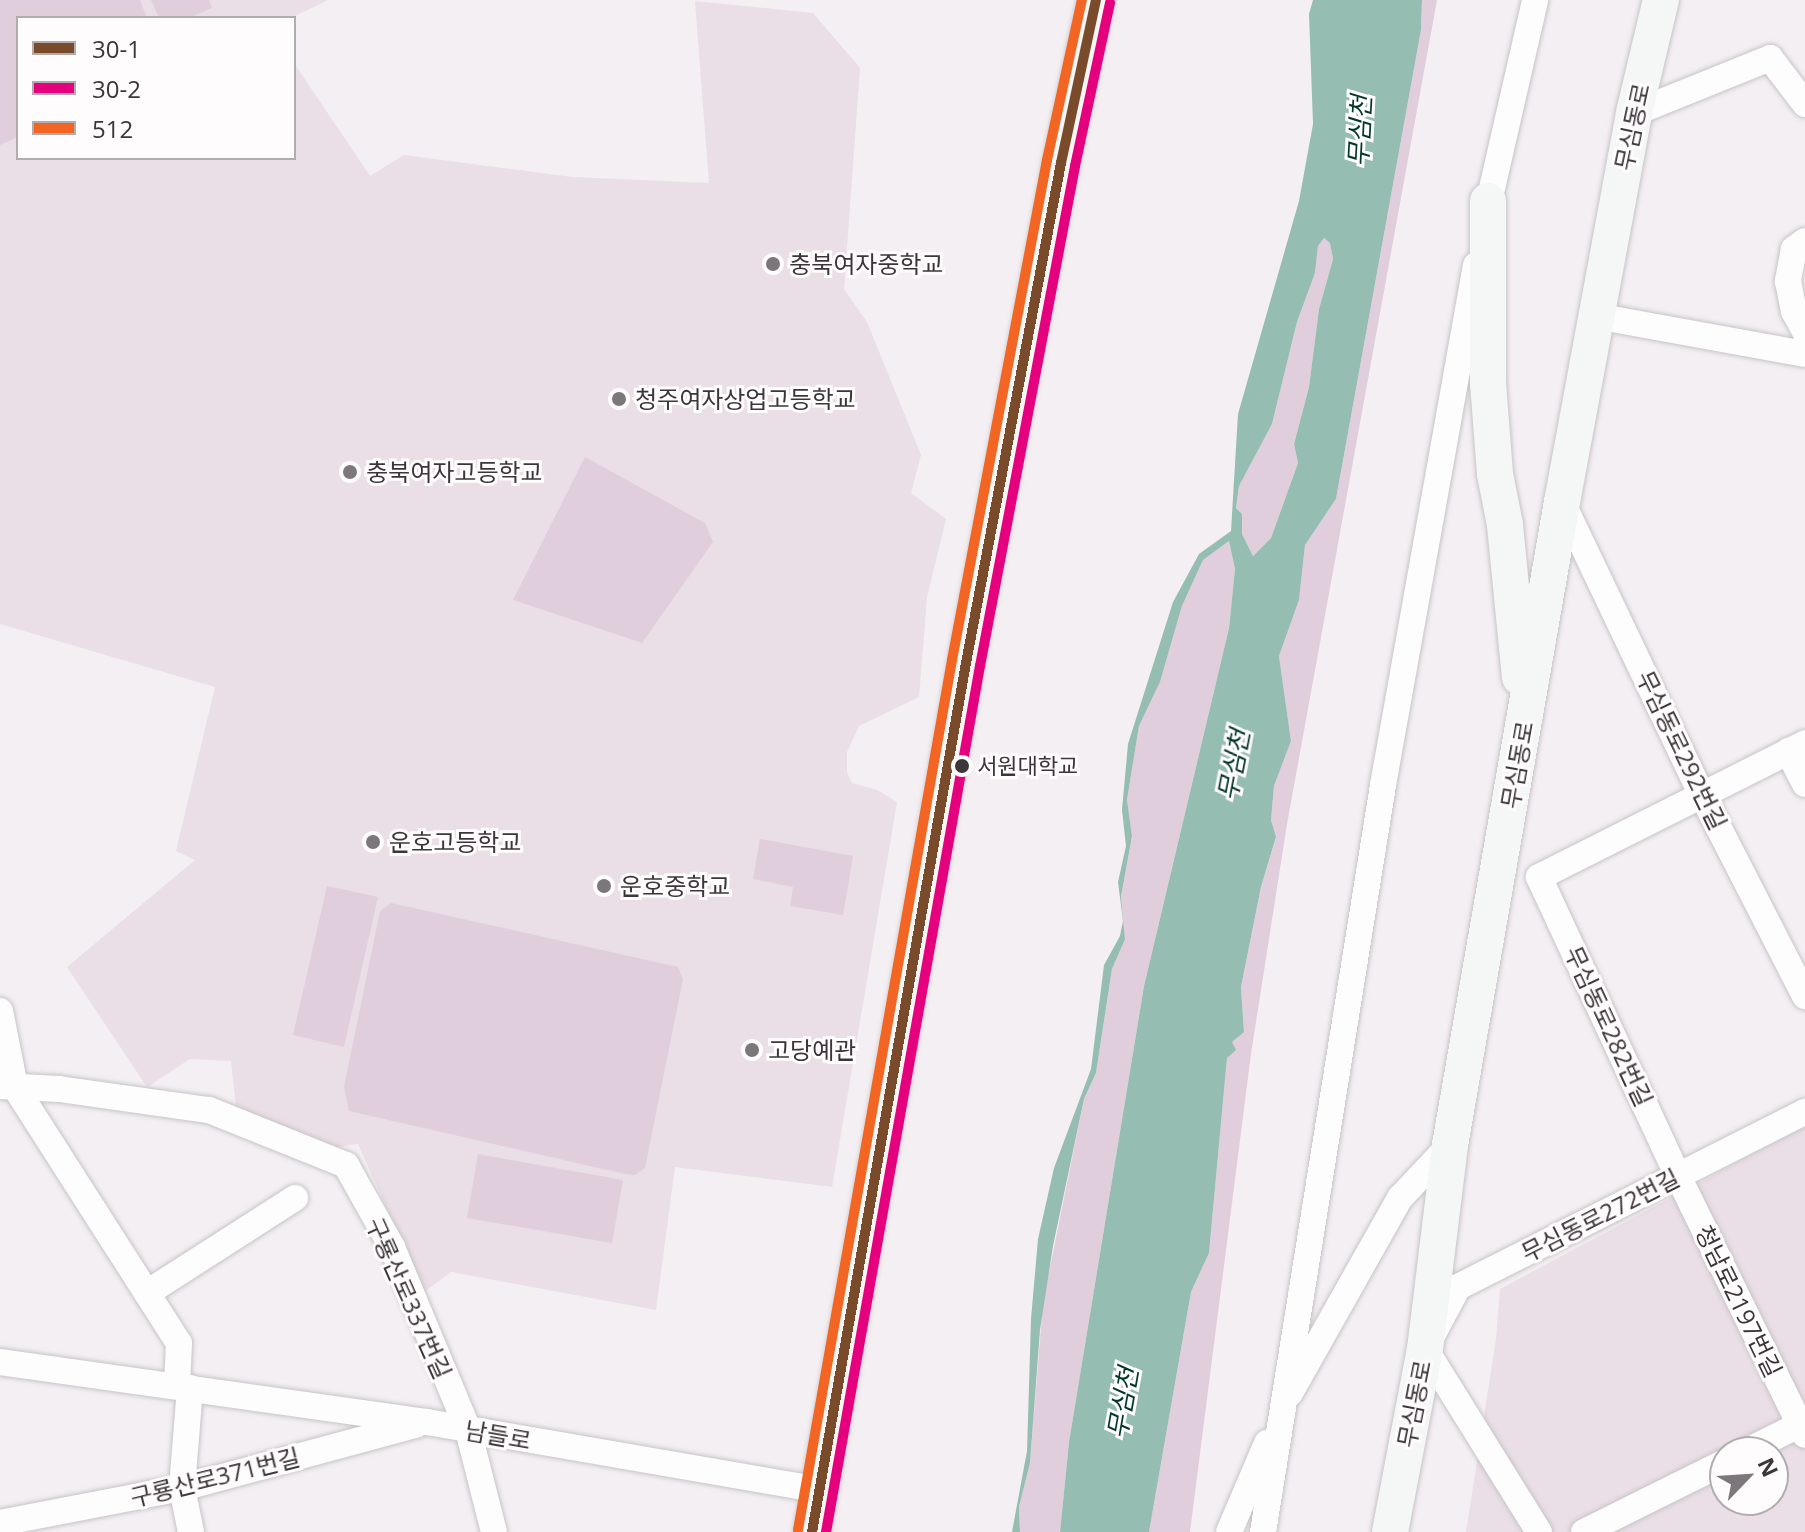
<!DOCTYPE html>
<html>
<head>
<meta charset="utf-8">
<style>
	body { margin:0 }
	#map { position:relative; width:1805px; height:1532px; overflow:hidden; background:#f4eff3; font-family:"Open Sans","Noto Sans KR",sans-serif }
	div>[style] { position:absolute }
	.built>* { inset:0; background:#eadee7 }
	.green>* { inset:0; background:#e1cedc }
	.water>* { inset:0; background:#96bdb1 }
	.roads { filter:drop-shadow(0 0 2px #c7c4c6) drop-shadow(0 0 2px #c7c4c6) }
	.street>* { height:26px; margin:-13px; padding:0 13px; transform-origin:13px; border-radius:13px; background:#fdfdfd }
	.secondary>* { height:36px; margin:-18px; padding:0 18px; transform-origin:18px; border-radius:18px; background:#f4f7f6 }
	.bus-1>* { height:10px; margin:-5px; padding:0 5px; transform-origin:5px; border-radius:5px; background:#7a4b2a }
	.bus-2>* { height:10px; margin:-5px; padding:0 5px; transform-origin:5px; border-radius:5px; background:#e5007d }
	.bus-3>* { height:10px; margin:-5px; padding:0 5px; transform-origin:5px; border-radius:5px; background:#f26522 }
	.dots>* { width:22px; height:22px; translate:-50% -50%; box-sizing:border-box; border:4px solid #fffcfe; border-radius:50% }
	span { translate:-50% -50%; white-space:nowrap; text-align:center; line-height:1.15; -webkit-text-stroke:6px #fffcfe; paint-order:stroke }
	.bus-label { font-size:22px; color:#3b3639 }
	.left { translate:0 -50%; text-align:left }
	.street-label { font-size:24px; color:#3b3639 }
	.poi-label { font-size:24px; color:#3b3639 }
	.water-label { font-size:26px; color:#02372b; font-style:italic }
	.legend { position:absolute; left:16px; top:16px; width:280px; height:144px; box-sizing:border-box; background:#fffcfe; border:2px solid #b1adaf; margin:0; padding:10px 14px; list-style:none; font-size:24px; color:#3b3639 }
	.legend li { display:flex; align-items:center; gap:16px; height:40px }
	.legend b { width:40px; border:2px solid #b1adaf }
	.north { position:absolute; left:1709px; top:1436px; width:80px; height:80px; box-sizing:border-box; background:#fffcfe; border:2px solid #b1adaf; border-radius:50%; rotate:65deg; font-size:22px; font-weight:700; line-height:32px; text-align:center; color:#3b3639 }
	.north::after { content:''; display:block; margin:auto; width:28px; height:36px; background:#7c777a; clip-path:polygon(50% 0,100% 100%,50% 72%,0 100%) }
</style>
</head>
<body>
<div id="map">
	<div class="built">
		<i style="clip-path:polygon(0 0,328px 0,291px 18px,18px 18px,18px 158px,294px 158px,294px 63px,370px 176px,404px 155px,572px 177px,709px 183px,695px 1px,813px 13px,860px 68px,844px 289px,867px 322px,921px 455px,911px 493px,946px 519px,927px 597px,919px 697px,859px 726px,847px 752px,847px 772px,852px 783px,877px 790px,897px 802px,832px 1187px,675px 1167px,656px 1310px,451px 1272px,424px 1292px,358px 1144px,331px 1148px,236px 1107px,231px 1061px,190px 1059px,147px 1087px,67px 967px,195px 860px,176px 851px,215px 687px,0 624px)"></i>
		<i style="clip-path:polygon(evenodd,1805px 1126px,1805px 1532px,1466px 1532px,1496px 1339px,1500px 1289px,1805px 1126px,1725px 1452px,1773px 1452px,1773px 1500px,1725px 1500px,1725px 1452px)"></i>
	</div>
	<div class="green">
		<i style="clip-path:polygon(0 0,140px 0,147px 18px,18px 18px,18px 137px,0 145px)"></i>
		<i style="clip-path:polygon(151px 0,209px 0,212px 8px,189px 18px,159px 18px)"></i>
		<i style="clip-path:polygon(1422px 0,1437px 0,1287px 824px,1251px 1054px,1190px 1532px,1149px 1532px,1191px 1292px,1209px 1253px,1227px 1058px,1232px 1042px,1244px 1031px,1241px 987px,1261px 887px,1276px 838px,1271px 820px,1274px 786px,1291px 741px,1279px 656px,1299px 600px,1305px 545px,1336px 499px,1421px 30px)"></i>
		<i style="clip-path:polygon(1324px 238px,1330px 242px,1333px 259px,1319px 309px,1309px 387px,1294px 444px,1298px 463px,1271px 538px,1253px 556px,1242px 534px,1242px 514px,1236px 508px,1239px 486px,1272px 424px,1297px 322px,1315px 273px,1318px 245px)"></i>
		<i style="clip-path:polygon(585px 457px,705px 523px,713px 542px,642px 643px,513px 600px)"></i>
		<i style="clip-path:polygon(1229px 541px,1235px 569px,1229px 628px,1144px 986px,1069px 1442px,1060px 1532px,1020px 1532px,1019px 1507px,1030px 1463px,1043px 1302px,1084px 1099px,1096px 1073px,1112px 969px,1125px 938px,1121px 898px,1132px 836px,1127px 800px,1139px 726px,1160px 682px,1182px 606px,1203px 560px)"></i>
		<i style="clip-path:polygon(760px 839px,853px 856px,843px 915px,790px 906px,793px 887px,753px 879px)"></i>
		<i style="clip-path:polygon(327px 886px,378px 897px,344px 1047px,293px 1035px)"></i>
		<i style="clip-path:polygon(391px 903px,678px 967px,683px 979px,645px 1168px,635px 1175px,625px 1174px,349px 1111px,344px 1087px,380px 911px)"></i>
		<i style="clip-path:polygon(478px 1154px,623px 1180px,612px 1243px,467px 1218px)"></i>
	</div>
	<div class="water">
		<i style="clip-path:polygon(evenodd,1313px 0,1422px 0,1421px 30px,1336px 499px,1305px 545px,1299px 600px,1279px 656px,1291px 741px,1274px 786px,1271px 820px,1276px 837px,1261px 887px,1241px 987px,1244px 1032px,1232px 1042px,1236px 1050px,1227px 1058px,1209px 1253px,1191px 1292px,1149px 1532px,1060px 1532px,1069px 1442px,1144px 986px,1229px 628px,1235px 569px,1229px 541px,1203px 560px,1182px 606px,1160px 682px,1139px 726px,1127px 800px,1132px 836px,1121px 897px,1125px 939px,1112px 969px,1096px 1073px,1084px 1099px,1053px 1246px,1040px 1330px,1030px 1463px,1019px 1507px,1020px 1532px,1012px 1532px,1027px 1451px,1031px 1319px,1038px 1239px,1054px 1168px,1091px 1069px,1104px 965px,1120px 936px,1123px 921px,1118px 882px,1126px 846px,1122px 810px,1128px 744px,1173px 602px,1199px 554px,1231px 531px,1238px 414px,1299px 201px,1313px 124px,1309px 14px,1313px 0,1324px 238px,1330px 243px,1333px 259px,1319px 309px,1309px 387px,1294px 444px,1298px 463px,1271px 538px,1253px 556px,1242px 534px,1242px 514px,1236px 508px,1239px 486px,1272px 424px,1297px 322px,1315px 273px,1318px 246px,1324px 238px)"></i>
	</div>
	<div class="roads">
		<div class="street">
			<i style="left:1634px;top:113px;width:147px;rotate:-22deg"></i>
			<i style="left:1770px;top:58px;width:58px;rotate:52.7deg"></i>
			<i style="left:1485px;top:219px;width:225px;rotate:-77.1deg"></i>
			<i style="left:1805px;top:241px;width:14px;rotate:144deg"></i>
			<i style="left:1794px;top:249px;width:33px;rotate:101deg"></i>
			<i style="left:1788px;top:281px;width:31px;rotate:79deg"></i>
			<i style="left:1794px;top:311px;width:24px;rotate:62deg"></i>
			<i style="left:1596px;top:316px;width:212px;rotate:10.3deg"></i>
			<i style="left:1562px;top:502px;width:325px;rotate:64.5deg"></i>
			<i style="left:1702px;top:795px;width:226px;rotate:62.9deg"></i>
			<i style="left:1788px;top:751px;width:37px;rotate:63deg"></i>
			<i style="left:1539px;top:877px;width:330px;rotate:65.1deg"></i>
			<i style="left:1678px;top:1176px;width:288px;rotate:63.9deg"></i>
			<i style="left:1539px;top:877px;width:298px;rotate:-26.7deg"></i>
			<i style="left:0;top:1011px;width:77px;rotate:78.8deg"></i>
			<i style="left:15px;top:1087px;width:304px;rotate:57.4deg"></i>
			<i style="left:179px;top:1343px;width:43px;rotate:92.7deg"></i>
			<i style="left:0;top:1086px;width:59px;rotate:2.9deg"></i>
			<i style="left:59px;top:1089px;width:151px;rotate:8deg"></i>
			<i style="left:209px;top:1110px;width:148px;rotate:21.9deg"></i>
			<i style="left:346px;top:1165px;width:94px;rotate:60.7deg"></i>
			<i style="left:392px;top:1247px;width:198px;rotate:67.4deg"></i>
			<i style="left:468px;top:1430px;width:105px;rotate:75.7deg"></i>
			<i style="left:147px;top:1293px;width:176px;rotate:-32.7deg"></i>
			<i style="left:0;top:1362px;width:431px;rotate:8deg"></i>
			<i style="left:427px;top:1422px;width:398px;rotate:9.8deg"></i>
			<i style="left:190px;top:1388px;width:100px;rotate:94.6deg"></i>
			<i style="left:182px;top:1488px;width:45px;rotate:78.4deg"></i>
			<i style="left:1290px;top:1393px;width:224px;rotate:-60.6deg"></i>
			<i style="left:1400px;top:1198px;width:73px;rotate:-46.7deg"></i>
			<i style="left:1745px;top:1452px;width:67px;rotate:-26.6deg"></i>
			<i style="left:0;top:1523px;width:185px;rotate:-10.9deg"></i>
			<i style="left:182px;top:1488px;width:242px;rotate:-15.1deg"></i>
			<i style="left:1229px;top:1532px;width:97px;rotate:-66.9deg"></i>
			<i style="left:1263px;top:1532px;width:757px;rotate:-80.87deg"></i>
			<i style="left:1383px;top:785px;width:528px;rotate:-79.86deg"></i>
			<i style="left:1539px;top:1532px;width:216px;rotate:-121.9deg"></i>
			<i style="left:1425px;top:1349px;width:70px;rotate:-62deg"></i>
			<i style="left:1458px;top:1287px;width:389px;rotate:-26.8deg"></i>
			<i style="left:1584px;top:1532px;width:157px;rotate:-26.4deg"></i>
		</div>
		<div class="secondary">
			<i style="left:1488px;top:201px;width:182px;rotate:90deg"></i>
			<i style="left:1488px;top:383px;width:91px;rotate:85.6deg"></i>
			<i style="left:1495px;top:474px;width:52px;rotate:78.9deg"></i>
			<i style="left:1505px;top:525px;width:153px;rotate:84.4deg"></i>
			<i style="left:812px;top:1532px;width:883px;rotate:-79.95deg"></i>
			<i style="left:966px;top:663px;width:509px;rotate:-79.24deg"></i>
			<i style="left:1061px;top:163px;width:167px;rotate:-77.9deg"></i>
			<i style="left:1390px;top:1532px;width:186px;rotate:-79.2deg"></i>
			<i style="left:1425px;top:1349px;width:206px;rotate:-83deg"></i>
			<i style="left:1450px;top:1145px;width:653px;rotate:-80.12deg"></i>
			<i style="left:1562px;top:502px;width:396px;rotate:-79.5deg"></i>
			<i style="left:1634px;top:113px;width:116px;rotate:-76.6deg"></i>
		</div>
	</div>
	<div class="bus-1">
		<i style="left:812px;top:1532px;width:883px;rotate:-79.95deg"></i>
		<i style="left:966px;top:663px;width:509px;rotate:-79.24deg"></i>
		<i style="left:1061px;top:163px;width:167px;rotate:-77.9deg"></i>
	</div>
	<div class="bus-2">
		<i style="left:826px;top:1532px;width:880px;rotate:-79.92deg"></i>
		<i style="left:980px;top:666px;width:509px;rotate:-79.24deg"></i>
		<i style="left:1075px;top:166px;width:167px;rotate:-77.9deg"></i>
	</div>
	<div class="bus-3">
		<i style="left:798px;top:1530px;width:884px;rotate:-79.96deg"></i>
		<i style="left:952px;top:660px;width:509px;rotate:-79.24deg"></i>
		<i style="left:1047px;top:160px;width:164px;rotate:-77.7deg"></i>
	</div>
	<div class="dots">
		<i style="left:773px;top:264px;background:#7c777a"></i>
		<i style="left:619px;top:399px;background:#7c777a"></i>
		<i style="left:350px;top:472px;background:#7c777a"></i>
		<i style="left:962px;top:766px;background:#3b3639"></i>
		<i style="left:373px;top:842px;background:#7c777a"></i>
		<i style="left:604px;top:886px;background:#7c777a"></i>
		<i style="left:752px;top:1050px;background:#7c777a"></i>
	</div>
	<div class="bus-label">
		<span class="left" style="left:977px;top:766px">서원대학교</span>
	</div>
	<div class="street-label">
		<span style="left:1632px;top:127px;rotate:-78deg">무심동로</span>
		<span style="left:1682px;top:750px;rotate:64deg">무심동로292번길</span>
		<span style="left:1517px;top:765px;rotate:-80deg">무심동로</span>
		<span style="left:1609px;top:1026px;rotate:65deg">무심동로282번길</span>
		<span style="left:1600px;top:1215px;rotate:-27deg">무심동로272번길</span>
		<span style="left:409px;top:1298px;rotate:66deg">구룡산로337번길</span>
		<span style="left:1739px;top:1301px;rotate:64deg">청남로2197번길</span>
		<span style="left:1414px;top:1404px;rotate:-79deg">무심동로</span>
		<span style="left:498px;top:1435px;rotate:10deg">남들로</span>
		<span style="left:215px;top:1477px;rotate:-14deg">구룡산로371번길</span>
	</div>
	<div class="poi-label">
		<span class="left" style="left:789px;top:264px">충북여자중학교</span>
		<span class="left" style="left:635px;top:399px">청주여자상업고등학교</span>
		<span class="left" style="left:366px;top:472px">충북여자고등학교</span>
		<span class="left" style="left:389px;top:842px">운호고등학교</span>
		<span class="left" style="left:620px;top:886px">운호중학교</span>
		<span class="left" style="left:768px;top:1050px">고당예관</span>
	</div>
	<div class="water-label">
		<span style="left:1360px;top:131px;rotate:-87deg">무심천</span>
		<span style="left:1234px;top:765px;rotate:-79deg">무심천</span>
		<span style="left:1123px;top:1403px;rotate:-80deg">무심천</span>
	</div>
	<ul class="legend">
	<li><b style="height:10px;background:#7a4b2a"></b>30-1</li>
	<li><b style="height:10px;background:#e5007d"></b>30-2</li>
	<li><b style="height:10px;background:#f26522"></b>512</li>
	</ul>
	<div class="north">N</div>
</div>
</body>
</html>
